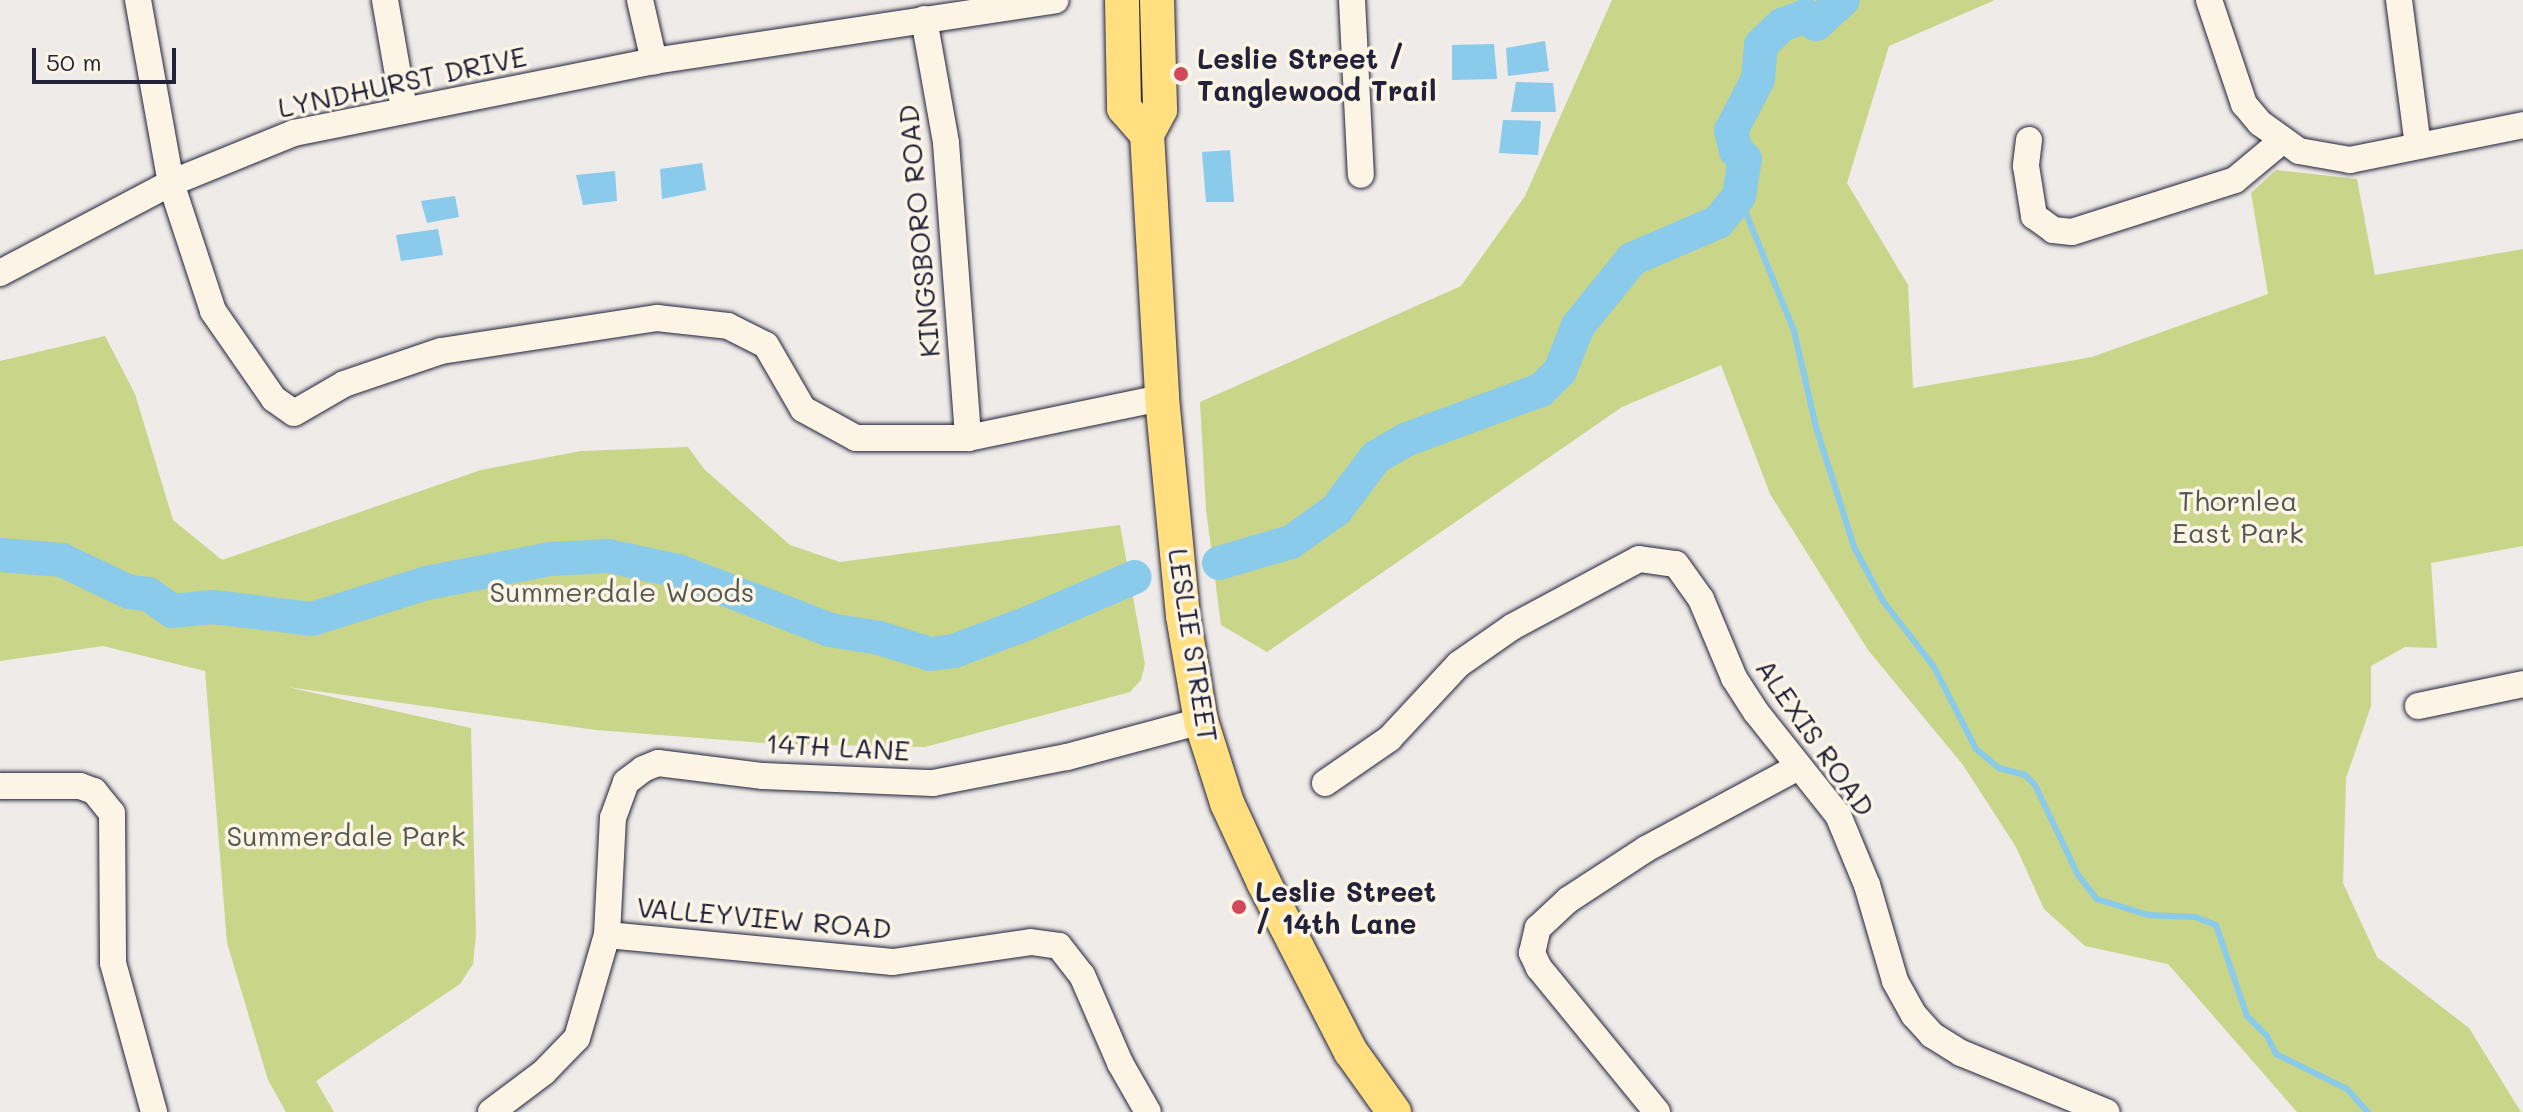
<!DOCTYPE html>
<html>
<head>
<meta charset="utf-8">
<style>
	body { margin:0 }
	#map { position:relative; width:2523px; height:1112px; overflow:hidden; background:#efebe8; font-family:Mali,sans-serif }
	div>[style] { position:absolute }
	.green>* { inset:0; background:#c9d588 }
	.water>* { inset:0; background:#8acaeb }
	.stream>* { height:6px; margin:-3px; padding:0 3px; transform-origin:3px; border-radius:3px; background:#8acaeb }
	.river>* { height:34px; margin:-17px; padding:0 17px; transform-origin:17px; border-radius:17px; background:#8acaeb }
	.roads { filter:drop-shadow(0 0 2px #22223b) drop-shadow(0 0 2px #22223b) }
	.minor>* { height:26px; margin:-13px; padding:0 13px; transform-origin:13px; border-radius:13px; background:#fcf5e5 }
	.major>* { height:34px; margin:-17px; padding:0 17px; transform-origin:17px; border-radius:17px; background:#ffdf80 }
	.dots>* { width:22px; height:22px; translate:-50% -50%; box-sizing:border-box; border:4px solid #fcf5e5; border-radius:50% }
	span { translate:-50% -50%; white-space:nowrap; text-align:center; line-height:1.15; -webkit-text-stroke:7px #fcf5e5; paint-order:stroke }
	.poi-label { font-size:28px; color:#22223b; font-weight:700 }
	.left { translate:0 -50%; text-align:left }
	.street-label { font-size:28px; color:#22223b }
	.park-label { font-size:28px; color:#545852 }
	.scale { position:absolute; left:32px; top:48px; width:144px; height:36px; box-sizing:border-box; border:4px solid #22223b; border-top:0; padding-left:10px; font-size:24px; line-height:28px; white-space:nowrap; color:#22223b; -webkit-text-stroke:6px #fcf5e5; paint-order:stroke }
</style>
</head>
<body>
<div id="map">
	<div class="green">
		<i style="clip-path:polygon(1612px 0,1995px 0,1889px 46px,1847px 183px,1908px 285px,1913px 388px,2092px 357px,2268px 294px,2251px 193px,2276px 170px,2357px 179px,2375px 275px,2523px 249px,2523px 546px,2431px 563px,2437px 648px,2405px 647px,2371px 666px,2371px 706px,2346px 778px,2343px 883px,2377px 957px,2469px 1028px,2521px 1112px,2297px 1112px,2168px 964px,2085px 946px,2044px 909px,2016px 847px,1963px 765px,1868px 650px,1770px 494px,1721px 365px,1622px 407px,1267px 652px,1221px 625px,1206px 509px,1200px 402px,1461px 286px,1525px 196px)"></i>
		<i style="clip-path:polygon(105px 336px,135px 394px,173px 520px,222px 560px,481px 470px,581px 451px,688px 447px,704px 469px,790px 545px,840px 562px,1120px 525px,1145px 664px,1141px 680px,1130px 692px,925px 747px,776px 744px,596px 730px,287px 687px,471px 728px,476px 934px,473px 964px,460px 984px,316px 1081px,334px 1112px,286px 1112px,268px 1080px,227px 943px,205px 671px,103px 646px,0 661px,0 361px)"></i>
	</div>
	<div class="water">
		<i style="clip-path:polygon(1545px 41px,1549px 71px,1508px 76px,1506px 48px)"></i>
		<i style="clip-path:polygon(1494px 44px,1497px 79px,1452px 80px,1452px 45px)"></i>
		<i style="clip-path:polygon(1516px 82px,1553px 83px,1556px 112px,1511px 112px)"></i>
		<i style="clip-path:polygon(1503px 120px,1541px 121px,1538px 155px,1499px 153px)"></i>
		<i style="clip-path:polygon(1230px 150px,1234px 202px,1206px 202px,1202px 152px)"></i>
		<i style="clip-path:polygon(702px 163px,706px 190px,662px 199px,660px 169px)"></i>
		<i style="clip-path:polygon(615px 171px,617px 201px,583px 205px,576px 175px)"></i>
		<i style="clip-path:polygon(455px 196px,459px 217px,427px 223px,421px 201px)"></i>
		<i style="clip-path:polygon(438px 229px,443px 255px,401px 261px,396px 235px)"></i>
	</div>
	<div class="stream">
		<i style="left:1739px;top:196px;width:146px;rotate:67.8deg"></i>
		<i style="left:1794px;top:331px;width:98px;rotate:77.1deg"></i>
		<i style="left:1816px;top:427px;width:126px;rotate:72.4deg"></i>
		<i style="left:1854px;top:547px;width:61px;rotate:61.8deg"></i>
		<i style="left:1883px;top:601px;width:83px;rotate:52.3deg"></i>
		<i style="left:1934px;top:667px;width:92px;rotate:62.9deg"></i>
		<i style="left:1976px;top:749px;width:30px;rotate:40deg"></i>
		<i style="left:1999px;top:768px;width:27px;rotate:15deg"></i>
		<i style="left:2025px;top:775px;width:14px;rotate:45deg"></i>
		<i style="left:2035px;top:785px;width:100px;rotate:64.5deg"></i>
		<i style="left:2078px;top:875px;width:31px;rotate:52deg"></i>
		<i style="left:2097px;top:899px;width:53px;rotate:17.4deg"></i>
		<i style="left:2148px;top:915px;width:47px;rotate:2.4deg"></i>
		<i style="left:2195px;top:917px;width:22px;rotate:21deg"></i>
		<i style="left:2216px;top:925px;width:96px;rotate:71.2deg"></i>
		<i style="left:2247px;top:1016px;width:28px;rotate:45deg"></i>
		<i style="left:2267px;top:1036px;width:20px;rotate:63deg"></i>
		<i style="left:2276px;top:1054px;width:79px;rotate:26.2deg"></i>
		<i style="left:2347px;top:1089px;width:31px;rotate:48deg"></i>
	</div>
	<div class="river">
		<i style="left:0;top:555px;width:62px;rotate:4.6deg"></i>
		<i style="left:62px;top:560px;width:74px;rotate:25.5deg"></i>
		<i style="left:129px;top:592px;width:19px;rotate:6deg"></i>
		<i style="left:148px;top:594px;width:29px;rotate:35deg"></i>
		<i style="left:172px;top:611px;width:41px;rotate:-5.6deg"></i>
		<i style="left:213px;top:607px;width:100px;rotate:6.9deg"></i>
		<i style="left:312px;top:619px;width:121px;rotate:-17.4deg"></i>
		<i style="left:427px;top:583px;width:125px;rotate:-11deg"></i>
		<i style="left:550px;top:559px;width:58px;rotate:-3deg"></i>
		<i style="left:608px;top:556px;width:72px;rotate:12.1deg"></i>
		<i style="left:678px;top:571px;width:163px;rotate:21.2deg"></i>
		<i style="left:830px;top:630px;width:50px;rotate:9.3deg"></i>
		<i style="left:879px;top:638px;width:53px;rotate:17.4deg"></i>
		<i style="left:930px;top:654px;width:24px;rotate:-7deg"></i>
		<i style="left:954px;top:651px;width:79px;rotate:-20.7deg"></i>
		<i style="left:1028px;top:623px;width:116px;rotate:-23.3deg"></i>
		<i style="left:1219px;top:563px;width:75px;rotate:-16.3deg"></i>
		<i style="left:1291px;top:542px;width:55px;rotate:-35.4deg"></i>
		<i style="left:1336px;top:510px;width:66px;rotate:-53deg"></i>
		<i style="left:1376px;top:457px;width:34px;rotate:-30deg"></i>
		<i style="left:1405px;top:440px;width:145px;rotate:-20.2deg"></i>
		<i style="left:1541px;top:390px;width:27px;rotate:-45deg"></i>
		<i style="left:1560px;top:371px;width:48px;rotate:-68.2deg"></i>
		<i style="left:1578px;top:326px;width:86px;rotate:-51.1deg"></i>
		<i style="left:1632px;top:259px;width:94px;rotate:-23.3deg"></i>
		<i style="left:1718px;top:222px;width:33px;rotate:-51deg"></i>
		<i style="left:1739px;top:196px;width:37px;rotate:-81deg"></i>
		<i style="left:1745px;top:159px;width:12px;rotate:-138deg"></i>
		<i style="left:1736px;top:151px;width:21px;rotate:-104deg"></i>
		<i style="left:1731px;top:131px;width:59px;rotate:-62.6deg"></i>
		<i style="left:1758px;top:79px;width:34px;rotate:-85deg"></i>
		<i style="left:1761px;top:45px;width:29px;rotate:-44deg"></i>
		<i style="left:1782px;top:25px;width:26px;rotate:-21deg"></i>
		<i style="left:1806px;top:16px;width:13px;rotate:39deg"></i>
		<i style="left:1816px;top:24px;width:36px;rotate:-42deg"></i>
	</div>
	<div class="roads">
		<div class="minor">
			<i style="left:138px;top:0;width:186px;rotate:79.8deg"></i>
			<i style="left:171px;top:183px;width:135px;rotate:71.8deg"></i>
			<i style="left:213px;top:311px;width:107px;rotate:55.3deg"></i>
			<i style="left:274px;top:399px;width:24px;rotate:35deg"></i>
			<i style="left:294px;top:413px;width:58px;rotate:-30.1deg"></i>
			<i style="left:344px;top:384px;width:102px;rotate:-18.8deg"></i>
			<i style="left:441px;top:351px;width:219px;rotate:-8.7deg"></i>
			<i style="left:657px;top:318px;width:71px;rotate:6.4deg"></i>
			<i style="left:728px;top:326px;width:42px;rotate:26.6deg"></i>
			<i style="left:766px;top:345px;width:74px;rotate:60deg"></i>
			<i style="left:803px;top:409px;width:60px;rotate:28.7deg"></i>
			<i style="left:856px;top:438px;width:112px"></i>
			<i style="left:968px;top:438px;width:198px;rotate:-11.7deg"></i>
			<i style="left:385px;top:0;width:111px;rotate:80.1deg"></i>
			<i style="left:640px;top:0;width:63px;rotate:77.1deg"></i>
			<i style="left:1352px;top:0;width:175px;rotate:87.1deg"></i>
			<i style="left:2209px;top:0;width:110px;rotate:71.4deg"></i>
			<i style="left:2244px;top:104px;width:25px;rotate:50deg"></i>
			<i style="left:2260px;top:123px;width:48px;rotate:35.7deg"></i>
			<i style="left:2299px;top:151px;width:52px;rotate:10deg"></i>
			<i style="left:2350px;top:160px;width:177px;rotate:-11.4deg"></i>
			<i style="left:2399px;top:0;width:147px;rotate:82.6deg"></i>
			<i style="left:924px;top:19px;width:126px;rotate:79.9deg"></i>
			<i style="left:946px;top:143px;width:296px;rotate:85.7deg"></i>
			<i style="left:2029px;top:140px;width:26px;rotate:97deg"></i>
			<i style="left:2026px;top:166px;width:51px;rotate:80.9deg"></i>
			<i style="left:2034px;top:216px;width:24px;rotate:36deg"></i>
			<i style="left:2053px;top:230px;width:19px;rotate:6deg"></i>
			<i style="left:2072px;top:232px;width:171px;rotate:-17.7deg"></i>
			<i style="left:2235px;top:180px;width:62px;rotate:-39.8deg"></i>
			<i style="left:0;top:273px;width:193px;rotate:-27.8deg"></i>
			<i style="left:171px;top:183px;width:133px;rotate:-22.1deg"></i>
			<i style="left:294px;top:133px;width:367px;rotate:-11.3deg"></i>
			<i style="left:654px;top:61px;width:406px;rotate:-8.6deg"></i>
			<i style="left:2418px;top:706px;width:107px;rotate:-11.8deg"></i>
			<i style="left:1325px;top:783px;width:78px;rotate:-34.5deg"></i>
			<i style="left:1389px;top:739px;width:103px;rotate:-47deg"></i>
			<i style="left:1459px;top:664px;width:65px;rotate:-34.9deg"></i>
			<i style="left:1512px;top:627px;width:144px;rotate:-28.2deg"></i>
			<i style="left:1639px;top:559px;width:37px;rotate:8deg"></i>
			<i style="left:1676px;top:564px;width:43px;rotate:54.5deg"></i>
			<i style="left:1701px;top:599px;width:86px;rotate:67.3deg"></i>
			<i style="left:1734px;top:678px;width:40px;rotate:57.1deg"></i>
			<i style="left:1756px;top:712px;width:132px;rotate:51.5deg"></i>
			<i style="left:1838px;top:815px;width:76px;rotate:67.5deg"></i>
			<i style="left:1867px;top:885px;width:100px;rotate:73.7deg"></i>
			<i style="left:1895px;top:981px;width:39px;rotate:61deg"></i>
			<i style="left:1914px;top:1015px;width:27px;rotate:48deg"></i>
			<i style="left:1932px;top:1035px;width:34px;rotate:32deg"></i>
			<i style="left:1961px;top:1053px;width:157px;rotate:22.1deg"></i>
			<i style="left:0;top:786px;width:80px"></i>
			<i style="left:80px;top:786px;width:15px;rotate:20deg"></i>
			<i style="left:94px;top:791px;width:28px;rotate:51deg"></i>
			<i style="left:112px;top:813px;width:150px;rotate:89.6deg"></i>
			<i style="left:113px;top:963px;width:155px;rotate:74.6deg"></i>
			<i style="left:607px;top:935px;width:287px;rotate:5.4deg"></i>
			<i style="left:893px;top:962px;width:139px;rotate:-8.2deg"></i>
			<i style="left:1031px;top:942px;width:28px;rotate:8deg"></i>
			<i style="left:1059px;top:946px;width:37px;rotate:52deg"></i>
			<i style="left:1082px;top:975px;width:96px;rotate:66.6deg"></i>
			<i style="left:1120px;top:1063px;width:56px;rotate:60.3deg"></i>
			<i style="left:491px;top:1112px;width:66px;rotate:-37deg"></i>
			<i style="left:544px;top:1072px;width:47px;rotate:-45.9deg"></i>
			<i style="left:577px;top:1038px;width:107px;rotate:-73.8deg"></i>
			<i style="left:607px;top:935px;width:117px;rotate:-87.1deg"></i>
			<i style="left:613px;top:818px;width:38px;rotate:-70deg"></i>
			<i style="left:626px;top:782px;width:21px;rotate:-37deg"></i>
			<i style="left:643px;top:769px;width:16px;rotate:-22deg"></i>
			<i style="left:658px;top:763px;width:106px;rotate:7.1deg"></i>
			<i style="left:763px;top:776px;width:170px;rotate:2.4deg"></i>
			<i style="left:933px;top:783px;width:136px;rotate:-11deg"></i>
			<i style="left:1067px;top:757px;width:139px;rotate:-15deg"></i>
			<i style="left:1657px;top:1112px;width:186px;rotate:-129.3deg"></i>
			<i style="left:1539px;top:968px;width:17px;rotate:-115deg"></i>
			<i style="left:1532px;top:953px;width:26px;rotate:-77deg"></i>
			<i style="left:1538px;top:928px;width:41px;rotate:-43deg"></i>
			<i style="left:1568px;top:900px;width:93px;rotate:-33.2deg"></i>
			<i style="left:1646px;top:849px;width:173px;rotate:-28.3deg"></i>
		</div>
		<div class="major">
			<i style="left:1122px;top:0;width:108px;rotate:88.9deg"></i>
			<i style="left:1124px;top:108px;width:35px;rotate:49deg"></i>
			<i style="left:1157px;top:0;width:110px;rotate:88.4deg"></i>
			<i style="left:1160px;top:110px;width:27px;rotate:118deg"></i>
			<i style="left:1147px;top:134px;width:264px;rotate:86.7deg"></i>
			<i style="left:1162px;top:398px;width:219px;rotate:84.5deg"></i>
			<i style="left:1183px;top:616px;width:107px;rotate:80.3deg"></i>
			<i style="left:1201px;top:721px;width:86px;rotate:72.4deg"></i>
			<i style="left:1227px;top:803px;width:88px;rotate:65.2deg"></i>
			<i style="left:1264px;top:883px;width:190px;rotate:62.8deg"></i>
			<i style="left:1351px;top:1052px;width:74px;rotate:54.4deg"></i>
		</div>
	</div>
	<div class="dots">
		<i style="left:1181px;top:74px;background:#d1495b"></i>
		<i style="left:1239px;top:907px;background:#d1495b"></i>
	</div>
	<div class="poi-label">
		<span class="left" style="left:1197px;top:74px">Leslie Street /<br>Tanglewood Trail</span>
		<span class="left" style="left:1255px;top:907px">Leslie Street<br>/ 14th Lane</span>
	</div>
	<div class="street-label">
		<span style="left:402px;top:81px;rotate:-12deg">LYNDHURST DRIVE</span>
		<span style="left:918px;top:231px;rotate:-95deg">KINGSBORO ROAD</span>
		<span style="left:1194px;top:645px;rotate:81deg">LESLIE STREET</span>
		<span style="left:1816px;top:737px;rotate:55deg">ALEXIS ROAD</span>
		<span style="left:838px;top:746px;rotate:3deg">14TH LANE</span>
		<span style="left:764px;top:917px;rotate:5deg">VALLEYVIEW ROAD</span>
	</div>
	<div class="park-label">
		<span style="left:2238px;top:516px">Thornlea<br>East Park</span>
		<span style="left:622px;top:591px">Summerdale Woods</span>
		<span style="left:346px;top:835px">Summerdale Park</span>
	</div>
	<div class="scale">50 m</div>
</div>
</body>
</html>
